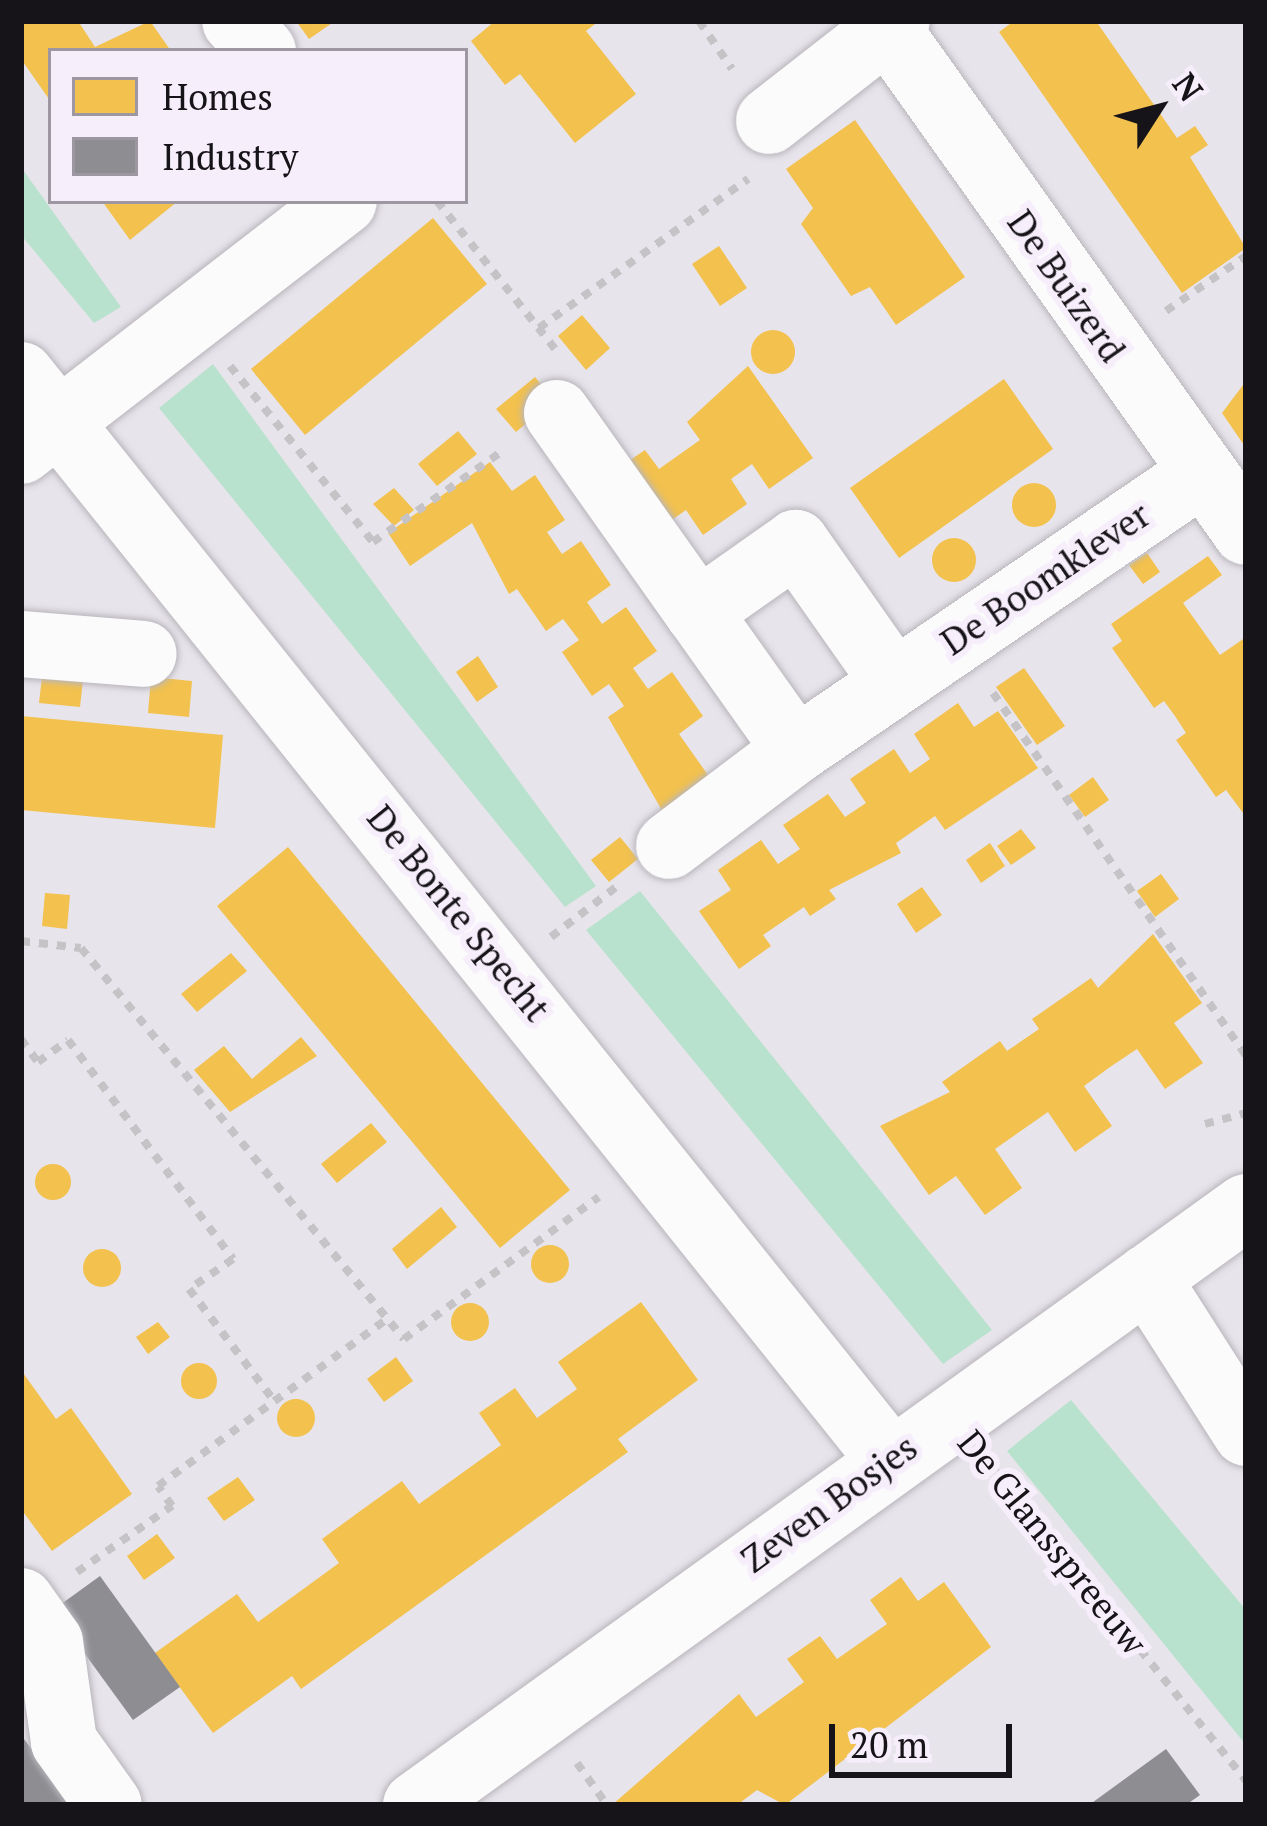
<!DOCTYPE html>
<html>
<head>
<meta charset="utf-8">
<style>
	body { margin:0 }
	#map { position:relative; width:1267px; height:1826px; overflow:hidden; background:#e8e4eb; font-family:"PT Serif",serif }
	div>[style] { position:absolute }
	.green>* { inset:0; background:#b9e2ce }
	.homes>* { inset:0; background:#f2c14e }
	.round { border-radius:50% }
	.industry>* { inset:0; background:#8d8d92 }
	.path>* { height:8px; margin-top:-4px; transform-origin:0; background:repeating-linear-gradient(90deg,#c5c3c6 0 9px,transparent 0 18px) }
	.roads { filter:drop-shadow(0 0 3px #b8b5bb) drop-shadow(0 0 3px #b8b5bb) }
	.minor>* { height:66px; margin:-33px; padding:0 33px; transform-origin:33px; border-radius:33px; background:#fcfbfc }
	span { translate:-50% -50%; white-space:nowrap; text-align:center; line-height:1.15; -webkit-text-stroke:12px #f6eefb; paint-order:stroke }
	.street-label { font-size:36px; color:#171419 }
	.frame { position:absolute; inset:0; border:24px solid #171419; pointer-events:none }
	.legend { position:absolute; left:48px; top:48px; width:420px; height:156px; box-sizing:border-box; background:#f6eefb; border:3px solid #9d97a1; margin:0; padding:15px 21px; list-style:none; font-size:36px; color:#171419 }
	.legend li { display:flex; align-items:center; gap:24px; height:60px }
	.legend b { width:60px; border:3px solid #9d97a1 }
	.north { position:absolute; left:1099px; top:48px; width:120px; height:120px; -webkit-text-stroke:9px #f6eefb; paint-order:stroke; rotate:54deg; font-size:33px; font-weight:700; line-height:48px; text-align:center; color:#171419 }
	.north::after { content:''; display:block; margin:auto; width:42px; height:54px; background:#171419; clip-path:polygon(50% 0,100% 100%,50% 72%,0 100%) }
	.scale { position:absolute; left:829px; top:1724px; width:183px; height:54px; box-sizing:border-box; border:6px solid #171419; border-top:0; padding-left:15px; font-size:36px; line-height:42px; white-space:nowrap; color:#171419; -webkit-text-stroke:9px #f6eefb; paint-order:stroke }
</style>
</head>
<body>
<div id="map">
	<div class="green">
		<i style="clip-path:polygon(21px 167px,121px 307px,94px 323px,21px 235px)"></i>
		<i style="clip-path:polygon(213px 364px,596px 886px,565px 907px,159px 408px)"></i>
		<i style="clip-path:polygon(640px 891px,992px 1330px,943px 1364px,586px 930px)"></i>
		<i style="clip-path:polygon(1071px 1400px,1246px 1610px,1246px 1745px,1007px 1451px)"></i>
	</div>
	<div class="homes">
		<i style="clip-path:polygon(21px 21px,78px 21px,95px 47px,150px 21px,171px 51px,51px 51px,51px 102px,21px 59px)"></i>
		<i style="clip-path:polygon(296px 21px,335px 21px,309px 39px)"></i>
		<i style="clip-path:polygon(495px 21px,599px 21px,586px 31px,636px 94px,575px 143px,520px 74px,505px 85px,471px 41px)"></i>
		<i style="clip-path:polygon(1014px 21px,1096px 21px,1177px 138px,1195px 126px,1208px 145px,1190px 157px,1246px 248px,1182px 293px,999px 32px)"></i>
		<i style="clip-path:polygon(855px 120px,965px 277px,896px 325px,870px 287px,851px 296px,801px 224px,813px 208px,786px 169px)"></i>
		<i style="clip-path:polygon(102px 201px,178px 201px,130px 240px)"></i>
		<i style="clip-path:polygon(433px 218px,487px 284px,305px 435px,251px 369px)"></i>
		<i style="clip-path:polygon(719px 246px,747px 288px,720px 306px,692px 264px)"></i>
		<i style="clip-path:polygon(582px 315px,610px 348px,586px 370px,558px 336px)"></i>
		<i class="round" style="left:751px;top:330px;width:44px;height:44px"></i>
		<i style="clip-path:polygon(748px 366px,813px 458px,769px 489px,752px 464px,731px 479px,747px 504px,703px 535px,686px 510px,663px 526px,620px 467px,645px 450px,659px 469px,700px 440px,687px 422px)"></i>
		<i style="clip-path:polygon(535px 377px,554px 400px,516px 432px,496px 409px)"></i>
		<i style="clip-path:polygon(1004px 379px,1053px 449px,899px 558px,850px 488px)"></i>
		<i style="clip-path:polygon(1246px 381px,1246px 448px,1222px 413px)"></i>
		<i style="clip-path:polygon(458px 431px,477px 454px,437px 486px,418px 464px)"></i>
		<i style="clip-path:polygon(490px 462px,512px 491px,535px 475px,565px 520px,547px 532px,562px 554px,581px 541px,611px 585px,587px 602px,602px 624px,626px 607px,657px 651px,633px 668px,648px 689px,672px 672px,703px 716px,679px 734px,715px 785px,667px 819px,608px 717px,624px 706px,609px 684px,592px 696px,562px 652px,579px 640px,563px 619px,546px 631px,517px 589px,509px 594px,472px 523px,410px 566px,388px 533px)"></i>
		<i class="round" style="left:1012px;top:483px;width:44px;height:44px"></i>
		<i style="clip-path:polygon(394px 488px,414px 510px,394px 526px,373px 504px)"></i>
		<i class="round" style="left:932px;top:538px;width:44px;height:44px"></i>
		<i style="clip-path:polygon(1147px 553px,1160px 572px,1143px 584px,1129px 565px)"></i>
		<i style="clip-path:polygon(1208px 556px,1222px 575px,1183px 603px,1220px 655px,1246px 637px,1246px 817px,1226px 790px,1216px 797px,1176px 740px,1186px 733px,1175px 716px,1164px 701px,1154px 708px,1112px 648px,1122px 641px,1111px 624px)"></i>
		<i style="clip-path:polygon(478px 656px,498px 687px,477px 702px,456px 672px)"></i>
		<i style="clip-path:polygon(43px 668px,84px 671px,80px 707px,39px 703px)"></i>
		<i style="clip-path:polygon(1024px 668px,1065px 726px,1037px 745px,996px 687px)"></i>
		<i style="clip-path:polygon(151px 677px,192px 681px,189px 717px,148px 713px)"></i>
		<i style="clip-path:polygon(958px 703px,974px 727px,998px 711px,1038px 768px,945px 830px,935px 816px,896px 843px,901px 853px,829px 890px,836px 899px,810px 916px,804px 907px,763px 935px,771px 946px,739px 969px,699px 911px,731px 890px,718px 870px,761px 840px,778px 864px,800px 849px,783px 825px,828px 794px,845px 817px,866px 803px,850px 779px,894px 749px,910px 773px,930px 759px,914px 734px)"></i>
		<i style="clip-path:polygon(21px 716px,223px 735px,215px 828px,21px 810px)"></i>
		<i style="clip-path:polygon(1093px 777px,1109px 800px,1085px 817px,1069px 795px)"></i>
		<i style="clip-path:polygon(1021px 829px,1036px 848px,1011px 865px,997px 846px)"></i>
		<i style="clip-path:polygon(620px 837px,638px 859px,609px 882px,591px 860px)"></i>
		<i style="clip-path:polygon(990px 843px,1005px 866px,981px 883px,966px 860px)"></i>
		<i style="clip-path:polygon(288px 847px,570px 1190px,500px 1248px,217px 906px)"></i>
		<i style="clip-path:polygon(1161px 874px,1179px 899px,1155px 917px,1137px 891px)"></i>
		<i style="clip-path:polygon(922px 887px,942px 915px,916px 933px,897px 904px)"></i>
		<i style="clip-path:polygon(45px 893px,70px 895px,67px 929px,42px 926px)"></i>
		<i style="clip-path:polygon(1153px 934px,1202px 1003px,1174px 1023px,1203px 1063px,1165px 1089px,1137px 1049px,1110px 1067px,1084px 1086px,1112px 1126px,1075px 1152px,1048px 1112px,995px 1149px,1022px 1188px,985px 1215px,956px 1176px,929px 1195px,880px 1126px,950px 1092px,942px 1082px,1000px 1041px,1007px 1051px,1039px 1029px,1032px 1019px,1091px 978px,1098px 988px)"></i>
		<i style="clip-path:polygon(231px 953px,247px 971px,197px 1012px,181px 994px)"></i>
		<i style="clip-path:polygon(301px 1037px,317px 1056px,230px 1112px,194px 1070px,224px 1046px,252px 1079px)"></i>
		<i style="clip-path:polygon(371px 1123px,387px 1142px,337px 1183px,321px 1164px)"></i>
		<i class="round" style="left:35px;top:1164px;width:36px;height:36px"></i>
		<i style="clip-path:polygon(441px 1207px,457px 1227px,407px 1269px,392px 1249px)"></i>
		<i class="round" style="left:531px;top:1245px;width:38px;height:38px"></i>
		<i class="round" style="left:83px;top:1249px;width:38px;height:38px"></i>
		<i style="clip-path:polygon(641px 1302px,698px 1380px,618px 1439px,628px 1452px,301px 1689px,292px 1676px,213px 1733px,155px 1653px,237px 1594px,258px 1622px,339px 1563px,322px 1539px,363px 1509px,402px 1481px,419px 1504px,501px 1445px,479px 1413px,515px 1388px,537px 1418px,577px 1389px,558px 1362px)"></i>
		<i class="round" style="left:451px;top:1303px;width:38px;height:38px"></i>
		<i style="clip-path:polygon(158px 1322px,170px 1337px,148px 1354px,136px 1337px)"></i>
		<i style="clip-path:polygon(396px 1357px,413px 1381px,384px 1402px,367px 1379px)"></i>
		<i class="round" style="left:181px;top:1363px;width:36px;height:36px"></i>
		<i style="clip-path:polygon(21px 1370px,56px 1419px,71px 1408px,132px 1494px,52px 1551px,21px 1509px)"></i>
		<i class="round" style="left:277px;top:1399px;width:38px;height:38px"></i>
		<i style="clip-path:polygon(238px 1477px,255px 1500px,224px 1521px,207px 1498px)"></i>
		<i style="clip-path:polygon(157px 1534px,175px 1558px,144px 1580px,127px 1556px)"></i>
		<i style="clip-path:polygon(901px 1577px,918px 1601px,944px 1582px,991px 1647px,785px 1805px,757px 1790px,737px 1805px,612px 1805px,739px 1694px,756px 1717px,804px 1682px,787px 1659px,820px 1636px,837px 1659px,887px 1624px,870px 1600px)"></i>
	</div>
	<div class="industry">
		<i style="clip-path:polygon(100px 1576px,180px 1687px,133px 1720px,53px 1610px)"></i>
		<i style="clip-path:polygon(21px 1735px,39px 1759px,72px 1805px,21px 1805px)"></i>
		<i style="clip-path:polygon(1166px 1749px,1200px 1795px,1186px 1805px,1089px 1805px)"></i>
	</div>
	<div class="path">
		<i style="left:699px;top:21px;width:58px;rotate:55.5deg"></i>
		<i style="left:437px;top:201px;width:189px;rotate:51.4deg"></i>
		<i style="left:1166px;top:311px;width:97px;rotate:-34.5deg"></i>
		<i style="left:539px;top:328px;width:257px;rotate:-35.5deg"></i>
		<i style="left:230px;top:366px;width:227px;rotate:50.9deg"></i>
		<i style="left:373px;top:542px;width:160px;rotate:-35.1deg"></i>
		<i style="left:993px;top:693px;width:442px;rotate:55.1deg"></i>
		<i style="left:551px;top:937px;width:87px;rotate:-37.5deg"></i>
		<i style="left:21px;top:941px;width:60px;rotate:6.7deg"></i>
		<i style="left:81px;top:948px;width:507px;rotate:50.44deg"></i>
		<i style="left:404px;top:1339px;width:241px;rotate:-36.1deg"></i>
		<i style="left:21px;top:1039px;width:29px;rotate:54deg"></i>
		<i style="left:38px;top:1062px;width:37px;rotate:-36deg"></i>
		<i style="left:68px;top:1040px;width:274px;rotate:53deg"></i>
		<i style="left:233px;top:1259px;width:53px;rotate:145.7deg"></i>
		<i style="left:189px;top:1289px;width:142px;rotate:52.7deg"></i>
		<i style="left:1205px;top:1124px;width:42px;rotate:-15deg"></i>
		<i style="left:993px;top:1468px;width:402px;rotate:51deg"></i>
		<i style="left:77px;top:1572px;width:116px;rotate:-34.8deg"></i>
		<i style="left:172px;top:1506px;width:24px;rotate:-125deg"></i>
		<i style="left:158px;top:1486px;width:283px;rotate:-36.1deg"></i>
		<i style="left:577px;top:1763px;width:52px;rotate:54.5deg"></i>
	</div>
	<div class="roads">
		<div class="minor">
			<i style="left:235px;top:21px;width:41px;rotate:47deg"></i>
			<i style="left:892px;top:35px;width:610px;rotate:54.54deg"></i>
			<i style="left:769px;top:121px;width:162px;rotate:-38deg"></i>
			<i style="left:21px;top:375px;width:1388px;rotate:51.29deg"></i>
			<i style="left:557px;top:413px;width:244px;rotate:54.7deg"></i>
			<i style="left:21px;top:451px;width:408px;rotate:-37.7deg"></i>
			<i style="left:21px;top:644px;width:123px;rotate:4.6deg"></i>
			<i style="left:893px;top:681px;width:169px;rotate:-125.1deg"></i>
			<i style="left:796px;top:543px;width:120px;rotate:144.9deg"></i>
			<i style="left:698px;top:612px;width:169px;rotate:54.6deg"></i>
			<i style="left:796px;top:750px;width:488px;rotate:-34.3deg"></i>
			<i style="left:669px;top:846px;width:159px;rotate:-37.1deg"></i>
			<i style="left:1147px;top:1278px;width:184px;rotate:57.4deg"></i>
			<i style="left:21px;top:1601px;width:50px;rotate:54.7deg"></i>
			<i style="left:50px;top:1642px;width:101px;rotate:82deg"></i>
			<i style="left:64px;top:1742px;width:77px;rotate:54.5deg"></i>
			<i style="left:416px;top:1805px;width:1023px;rotate:-35.77deg"></i>
		</div>
	</div>
	<div class="street-label">
		<span style="left:1067px;top:286px;rotate:55deg">De Buizerd</span>
		<span style="left:1045px;top:578px;rotate:-34deg">De Boomklever</span>
		<span style="left:459px;top:913px;rotate:51deg">De Bonte Specht</span>
		<span style="left:829px;top:1503px;rotate:-36deg">Zeven Bosjes</span>
		<span style="left:1053px;top:1542px;rotate:51deg">De Glansspreeuw</span>
	</div>
	<div class="frame"></div>
	<ul class="legend">
	<li><b style="height:33px;background:#f2c14e"></b>Homes</li>
	<li><b style="height:33px;background:#8d8d92"></b>Industry</li>
	</ul>
	<div class="north">N</div>
	<div class="scale">20 m</div>
</div>
</body>
</html>
